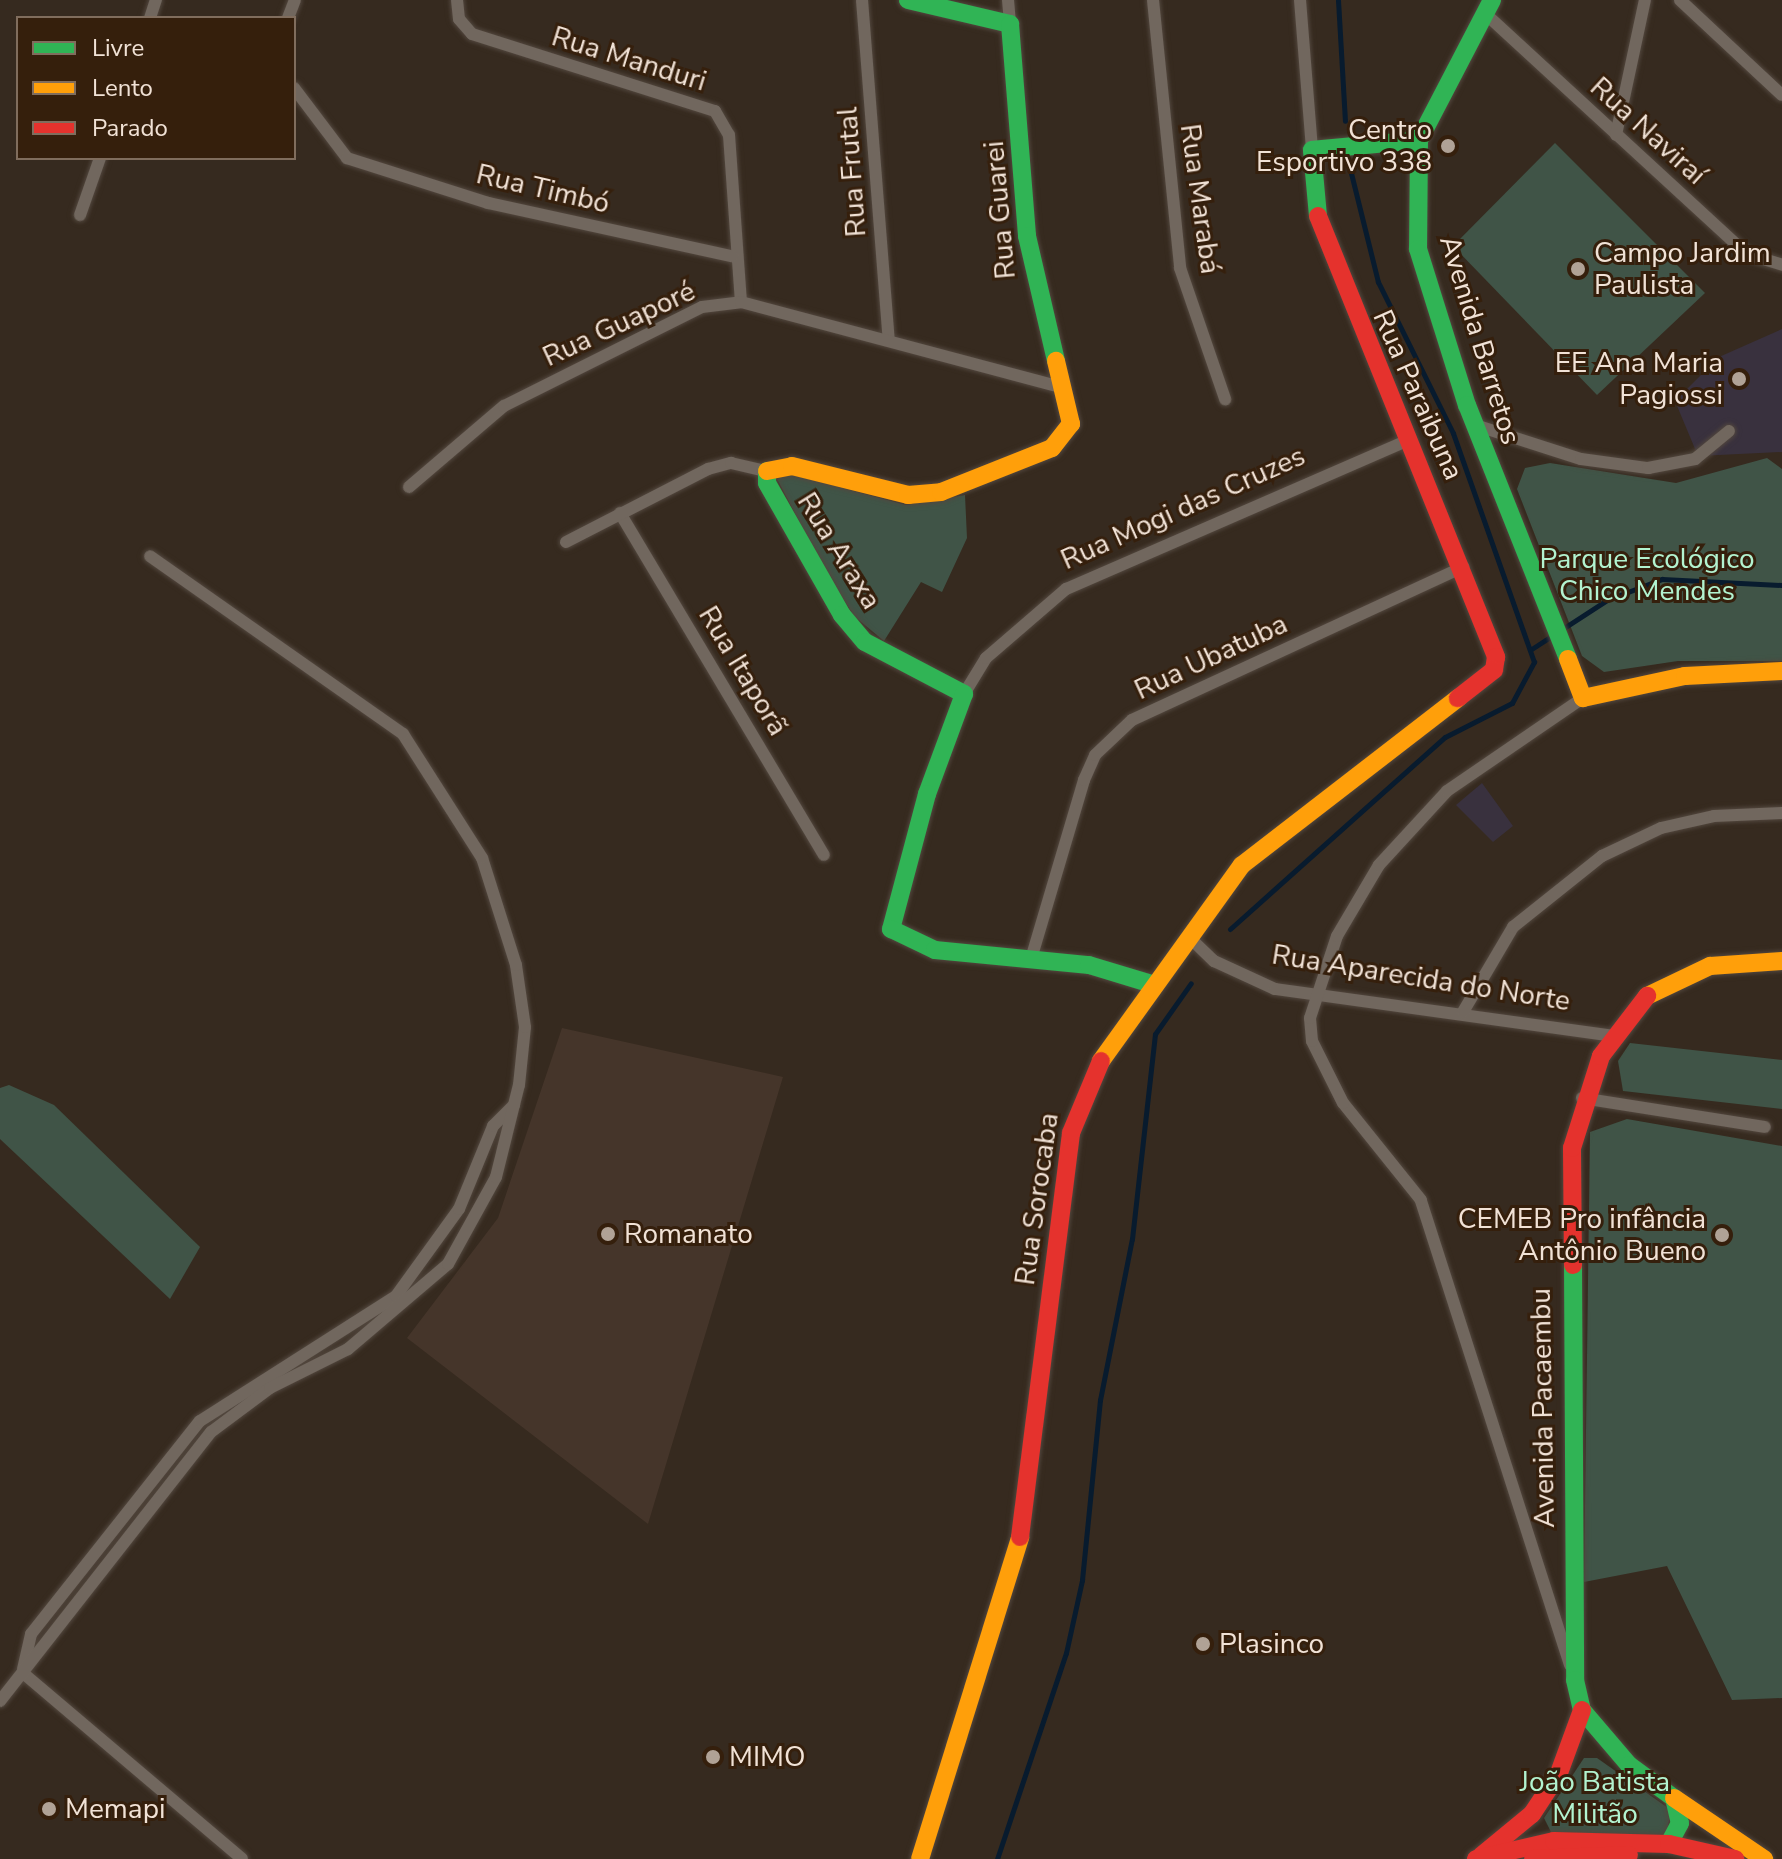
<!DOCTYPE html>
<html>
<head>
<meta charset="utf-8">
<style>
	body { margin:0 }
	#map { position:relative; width:1782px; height:1859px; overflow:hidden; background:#362a1f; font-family:"Nunito Sans",sans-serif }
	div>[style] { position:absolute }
	.industrial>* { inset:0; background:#45352a }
	.education>* { inset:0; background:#39313e }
	.green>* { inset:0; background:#405447 }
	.stream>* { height:5px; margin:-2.5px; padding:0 2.5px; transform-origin:2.5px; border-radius:2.5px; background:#081b2e }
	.roads { filter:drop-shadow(0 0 2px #52473e) drop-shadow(0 0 2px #52473e) }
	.street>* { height:12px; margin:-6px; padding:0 6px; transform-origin:6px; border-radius:6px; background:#71675e }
	.fast>* { height:18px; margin:-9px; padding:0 9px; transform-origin:9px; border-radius:9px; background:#30b455 }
	.slow>* { height:18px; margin:-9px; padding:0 9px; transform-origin:9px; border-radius:9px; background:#ff9f0a }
	.jam>* { height:18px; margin:-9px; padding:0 9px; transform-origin:9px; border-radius:9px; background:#e5322d }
	.dots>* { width:22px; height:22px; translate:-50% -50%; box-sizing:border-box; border:4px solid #351f0c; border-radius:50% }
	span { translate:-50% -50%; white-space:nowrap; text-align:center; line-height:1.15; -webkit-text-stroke:6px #351f0c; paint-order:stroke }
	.street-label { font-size:28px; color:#f1e2d6 }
	.poi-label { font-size:28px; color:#f1e2d6 }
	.right { translate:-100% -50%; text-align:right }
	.left { translate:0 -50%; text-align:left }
	.park-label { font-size:28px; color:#b2f3d0 }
	.legend { position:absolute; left:16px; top:16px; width:280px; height:144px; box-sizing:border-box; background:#351f0c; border:2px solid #806d5d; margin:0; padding:10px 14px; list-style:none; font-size:24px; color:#f1e2d6 }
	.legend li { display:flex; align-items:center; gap:16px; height:40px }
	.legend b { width:40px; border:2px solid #806d5d }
</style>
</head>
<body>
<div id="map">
	<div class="industrial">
		<i style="clip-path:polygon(562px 1028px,783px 1077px,648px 1524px,407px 1338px,498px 1218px)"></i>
	</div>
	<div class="education">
		<i style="clip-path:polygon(1782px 329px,1782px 452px,1698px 456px,1675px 401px,1719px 357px)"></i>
		<i style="clip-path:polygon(1482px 783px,1513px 826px,1493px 842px,1456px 805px)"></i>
	</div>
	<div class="green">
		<i style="clip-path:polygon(1555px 143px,1705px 293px,1597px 395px,1453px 246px)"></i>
		<i style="clip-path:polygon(1767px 458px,1782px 469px,1782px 661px,1678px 661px,1604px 672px,1582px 656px,1517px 489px,1525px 468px,1550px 463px,1676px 483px)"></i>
		<i style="clip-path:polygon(786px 473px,906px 505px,965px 495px,967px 538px,942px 592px,921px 582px,884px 641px,854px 616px,821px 563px,777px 479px)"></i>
		<i style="clip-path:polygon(1630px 1043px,1782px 1060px,1782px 1109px,1623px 1091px,1618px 1061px)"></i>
		<i style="clip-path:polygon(9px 1085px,54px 1105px,200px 1247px,170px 1299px,0 1139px,0 1088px)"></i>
		<i style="clip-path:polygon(1627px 1119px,1782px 1146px,1782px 1698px,1732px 1700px,1667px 1566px,1584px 1582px,1590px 1132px)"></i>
		<i style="clip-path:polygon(1584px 1758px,1597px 1758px,1671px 1810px,1666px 1836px,1551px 1832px,1544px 1818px)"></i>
	</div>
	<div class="stream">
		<i style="left:1338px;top:0;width:121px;rotate:86.7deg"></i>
		<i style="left:1530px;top:650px;width:92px;rotate:-33deg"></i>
		<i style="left:1607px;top:600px;width:59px;rotate:-20.9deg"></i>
		<i style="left:1662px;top:579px;width:120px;rotate:2.9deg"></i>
		<i style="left:1230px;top:929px;width:288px;rotate:-41.8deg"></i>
		<i style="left:1445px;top:737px;width:75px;rotate:-26.9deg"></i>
		<i style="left:1512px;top:703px;width:47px;rotate:-61.8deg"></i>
		<i style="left:1534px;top:662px;width:243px;rotate:-109.5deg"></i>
		<i style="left:1453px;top:433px;width:169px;rotate:-116.4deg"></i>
		<i style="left:1378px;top:282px;width:112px;rotate:-103.9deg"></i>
		<i style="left:997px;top:1859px;width:217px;rotate:-71.5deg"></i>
		<i style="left:1066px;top:1653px;width:75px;rotate:-77.6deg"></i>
		<i style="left:1082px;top:1580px;width:181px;rotate:-84.3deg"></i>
		<i style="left:1100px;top:1400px;width:164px;rotate:-78.8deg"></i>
		<i style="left:1132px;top:1239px;width:206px;rotate:-83.6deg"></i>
		<i style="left:1155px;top:1034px;width:62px;rotate:-54.8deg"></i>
	</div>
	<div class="roads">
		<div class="street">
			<i style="left:457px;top:0;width:19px;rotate:84deg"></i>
			<i style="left:459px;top:19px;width:20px;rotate:49deg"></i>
			<i style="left:472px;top:34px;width:255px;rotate:17.6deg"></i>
			<i style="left:715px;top:111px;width:28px;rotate:60deg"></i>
			<i style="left:729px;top:135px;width:167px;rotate:85.9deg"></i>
			<i style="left:862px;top:0;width:341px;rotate:85.5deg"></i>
			<i style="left:1008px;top:0;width:24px;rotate:85deg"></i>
			<i style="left:1153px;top:0;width:269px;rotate:84.2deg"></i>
			<i style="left:1180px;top:268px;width:139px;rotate:71deg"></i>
			<i style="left:1300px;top:0;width:150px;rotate:85.4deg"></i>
			<i style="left:1680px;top:0;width:139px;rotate:43deg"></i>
			<i style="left:1489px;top:17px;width:350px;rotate:42.6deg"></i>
			<i style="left:1747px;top:254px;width:37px;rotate:17deg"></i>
			<i style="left:150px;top:18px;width:19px;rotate:-72deg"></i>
			<i style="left:288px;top:18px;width:19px;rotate:-69deg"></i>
			<i style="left:294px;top:88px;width:88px;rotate:52.9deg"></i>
			<i style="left:347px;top:158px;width:148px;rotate:17.7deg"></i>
			<i style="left:488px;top:203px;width:250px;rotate:12.3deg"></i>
			<i style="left:1616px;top:135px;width:138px;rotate:-77.9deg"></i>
			<i style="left:80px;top:215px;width:60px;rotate:-70.7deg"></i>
			<i style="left:1475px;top:425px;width:111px;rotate:17.8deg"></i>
			<i style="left:1581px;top:459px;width:68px;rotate:7.7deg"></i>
			<i style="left:1648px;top:468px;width:48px;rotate:-10.8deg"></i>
			<i style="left:1695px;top:459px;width:44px;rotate:-39.5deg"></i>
			<i style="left:409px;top:487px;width:125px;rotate:-40.5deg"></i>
			<i style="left:504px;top:406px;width:221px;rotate:-26.6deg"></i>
			<i style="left:702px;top:307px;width:39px;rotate:-7deg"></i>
			<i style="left:741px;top:302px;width:335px;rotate:14.9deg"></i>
			<i style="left:620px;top:513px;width:398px;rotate:59.2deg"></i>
			<i style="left:566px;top:542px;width:160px;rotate:-27.2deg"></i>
			<i style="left:708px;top:469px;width:24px;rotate:-15deg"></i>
			<i style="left:731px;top:463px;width:37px;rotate:13deg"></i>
			<i style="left:964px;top:694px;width:42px;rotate:-58.6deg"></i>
			<i style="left:986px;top:658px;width:106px;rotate:-40.8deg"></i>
			<i style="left:1066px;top:589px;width:372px;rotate:-23.5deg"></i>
			<i style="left:1189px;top:937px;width:35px;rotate:44deg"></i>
			<i style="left:1214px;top:961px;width:67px;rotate:24.7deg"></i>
			<i style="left:1275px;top:989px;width:340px;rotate:7.9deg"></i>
			<i style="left:1031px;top:959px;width:187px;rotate:-73.5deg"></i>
			<i style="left:1084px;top:780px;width:27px;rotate:-66deg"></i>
			<i style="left:1095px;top:755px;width:51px;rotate:-43.4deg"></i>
			<i style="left:1132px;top:720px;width:365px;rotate:-24.8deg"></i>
			<i style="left:1463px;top:1012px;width:99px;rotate:-59.5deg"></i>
			<i style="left:1513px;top:927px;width:114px;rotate:-38.6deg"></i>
			<i style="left:1602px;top:856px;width:65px;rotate:-25.4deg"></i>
			<i style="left:1661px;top:828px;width:54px;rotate:-12.8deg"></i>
			<i style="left:1714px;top:816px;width:68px;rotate:-2.5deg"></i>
			<i style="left:1582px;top:1098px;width:185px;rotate:9deg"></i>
			<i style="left:1570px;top:1665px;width:488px;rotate:-107.8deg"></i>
			<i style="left:1421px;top:1200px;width:124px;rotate:-128.8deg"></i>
			<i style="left:1343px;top:1103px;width:69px;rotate:-116.6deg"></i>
			<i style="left:1312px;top:1041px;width:23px;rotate:-95deg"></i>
			<i style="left:1310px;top:1018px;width:86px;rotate:-71.8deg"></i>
			<i style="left:1337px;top:936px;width:82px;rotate:-59.4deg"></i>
			<i style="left:1379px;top:865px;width:100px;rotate:-47.4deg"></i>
			<i style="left:1447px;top:791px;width:165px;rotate:-34.4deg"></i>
			<i style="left:23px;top:1669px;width:36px;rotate:-77deg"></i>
			<i style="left:31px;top:1634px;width:272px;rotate:-51.6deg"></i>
			<i style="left:200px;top:1421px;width:232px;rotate:-32.5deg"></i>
			<i style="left:396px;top:1296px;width:107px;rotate:-54.1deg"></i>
			<i style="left:459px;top:1209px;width:90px;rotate:-67.7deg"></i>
			<i style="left:493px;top:1126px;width:30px;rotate:-45deg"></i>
			<i style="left:23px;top:1673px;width:287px;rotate:40.3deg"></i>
			<i style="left:0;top:1701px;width:342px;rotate:-51.9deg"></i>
			<i style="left:211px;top:1432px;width:74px;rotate:-36.7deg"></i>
			<i style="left:270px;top:1388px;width:87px;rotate:-26.6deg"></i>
			<i style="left:348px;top:1349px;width:131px;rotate:-40.4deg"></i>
			<i style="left:448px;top:1264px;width:99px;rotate:-61.1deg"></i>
			<i style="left:496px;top:1177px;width:95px;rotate:-76deg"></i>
			<i style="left:519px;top:1085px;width:58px;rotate:-84.1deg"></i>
			<i style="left:525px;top:1027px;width:63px;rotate:-98.3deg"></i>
			<i style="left:516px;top:965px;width:112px;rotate:-107.6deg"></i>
			<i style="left:482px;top:858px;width:147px;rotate:-122.5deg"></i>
			<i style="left:403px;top:734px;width:309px;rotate:-144.9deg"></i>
		</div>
		<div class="fast">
			<i style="left:908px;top:0;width:105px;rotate:13.2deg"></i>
			<i style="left:1010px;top:24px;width:213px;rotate:85.4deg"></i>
			<i style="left:1027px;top:236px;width:128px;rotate:76.9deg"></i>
			<i style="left:1492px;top:0;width:158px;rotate:117.5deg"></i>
			<i style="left:1419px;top:140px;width:109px;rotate:90.5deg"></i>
			<i style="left:1418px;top:249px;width:164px;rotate:72.6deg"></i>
			<i style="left:1467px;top:405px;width:273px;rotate:68.3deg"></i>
			<i style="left:1318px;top:216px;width:66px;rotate:-95.2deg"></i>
			<i style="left:1312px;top:150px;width:107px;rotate:-5.3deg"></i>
			<i style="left:767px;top:471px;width:12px;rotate:90deg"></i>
			<i style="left:767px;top:483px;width:152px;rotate:60.4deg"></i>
			<i style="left:842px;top:615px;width:35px;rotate:50deg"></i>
			<i style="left:865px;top:642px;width:112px;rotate:27.7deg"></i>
			<i style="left:964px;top:694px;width:107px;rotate:110.3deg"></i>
			<i style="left:927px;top:794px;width:140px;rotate:104.9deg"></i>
			<i style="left:891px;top:929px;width:49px;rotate:25.5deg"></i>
			<i style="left:935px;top:950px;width:155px;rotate:5.6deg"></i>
			<i style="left:1089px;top:965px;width:66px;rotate:16.8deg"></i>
			<i style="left:1573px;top:1265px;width:415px;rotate:89.7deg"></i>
			<i style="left:1575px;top:1680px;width:31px;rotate:77deg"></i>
			<i style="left:1582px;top:1710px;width:72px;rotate:49.5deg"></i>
			<i style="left:1629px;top:1765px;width:56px;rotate:36.3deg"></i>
			<i style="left:1674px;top:1798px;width:26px;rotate:77deg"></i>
			<i style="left:1680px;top:1823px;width:24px;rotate:118deg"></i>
		</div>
		<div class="slow">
			<i style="left:767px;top:471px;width:25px;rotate:-11deg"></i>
			<i style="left:792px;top:466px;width:120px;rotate:14deg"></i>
			<i style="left:908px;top:495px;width:33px;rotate:-5deg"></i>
			<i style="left:941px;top:492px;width:119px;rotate:-21.6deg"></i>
			<i style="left:1052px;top:448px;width:31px;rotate:-52deg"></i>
			<i style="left:1071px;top:424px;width:65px;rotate:-103.4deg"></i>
			<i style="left:1568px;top:659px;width:42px;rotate:69deg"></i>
			<i style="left:1583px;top:698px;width:104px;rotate:-12.2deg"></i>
			<i style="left:1685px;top:676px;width:97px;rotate:-3deg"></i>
			<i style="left:1647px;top:996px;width:70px;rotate:-25.5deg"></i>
			<i style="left:1710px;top:966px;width:72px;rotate:-4deg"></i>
			<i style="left:1101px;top:1061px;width:241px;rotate:-54.3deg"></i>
			<i style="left:1242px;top:865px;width:273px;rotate:-37.7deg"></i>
			<i style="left:1674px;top:1798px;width:109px;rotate:34.1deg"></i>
			<i style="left:920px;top:1859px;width:337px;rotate:-72.7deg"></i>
		</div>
		<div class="jam">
			<i style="left:1318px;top:216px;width:476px;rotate:68deg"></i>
			<i style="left:1496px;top:657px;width:13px;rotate:99deg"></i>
			<i style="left:1494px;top:670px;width:46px;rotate:142.1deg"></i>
			<i style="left:1573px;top:1265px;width:117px;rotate:-90.5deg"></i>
			<i style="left:1572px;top:1148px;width:96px;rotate:-72.5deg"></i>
			<i style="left:1601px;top:1056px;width:76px;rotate:-52.5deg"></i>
			<i style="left:1020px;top:1537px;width:407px;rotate:-82.8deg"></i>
			<i style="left:1071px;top:1133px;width:78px;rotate:-67.4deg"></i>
			<i style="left:1481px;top:1856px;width:66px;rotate:-39.5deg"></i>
			<i style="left:1532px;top:1814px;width:49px;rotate:-56.6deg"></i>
			<i style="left:1559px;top:1773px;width:67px;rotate:-69.9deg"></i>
			<i style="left:1476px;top:1859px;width:80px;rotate:-13deg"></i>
			<i style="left:1554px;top:1841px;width:115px;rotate:1.5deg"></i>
			<i style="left:1669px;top:1844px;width:68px;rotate:12.8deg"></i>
			<i style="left:1533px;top:1859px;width:96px;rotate:-2.4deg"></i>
		</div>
	</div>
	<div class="dots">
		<i style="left:1448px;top:146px;background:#b0a296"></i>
		<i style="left:1578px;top:269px;background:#b0a296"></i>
		<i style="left:1739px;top:379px;background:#b0a296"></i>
		<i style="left:608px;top:1234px;background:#b0a296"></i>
		<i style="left:1722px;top:1235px;background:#b0a296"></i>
		<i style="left:1203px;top:1644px;background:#b0a296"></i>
		<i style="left:713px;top:1757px;background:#b0a296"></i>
		<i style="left:49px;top:1809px;background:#b0a296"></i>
	</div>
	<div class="street-label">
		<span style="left:629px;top:59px;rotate:17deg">Rua Manduri</span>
		<span style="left:1648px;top:131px;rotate:42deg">Rua Naviraí</span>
		<span style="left:852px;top:172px;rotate:-94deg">Rua Frutal</span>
		<span style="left:543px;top:189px;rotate:13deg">Rua Timbó</span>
		<span style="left:1200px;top:199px;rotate:82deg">Rua Marabá</span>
		<span style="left:1000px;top:210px;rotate:-95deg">Rua Guarei</span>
		<span style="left:619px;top:324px;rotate:-25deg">Rua Guaporé</span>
		<span style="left:1480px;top:340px;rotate:73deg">Avenida Barretos</span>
		<span style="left:1418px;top:395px;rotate:66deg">Rua Paraibuna</span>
		<span style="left:1183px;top:508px;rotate:-24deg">Rua Mogi das Cruzes</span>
		<span style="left:839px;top:551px;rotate:58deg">Rua Araxa</span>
		<span style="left:1211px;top:657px;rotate:-25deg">Rua Ubatuba</span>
		<span style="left:743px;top:671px;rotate:59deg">Rua Itaporã</span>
		<span style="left:1421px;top:978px;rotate:9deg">Rua Aparecida do Norte</span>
		<span style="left:1037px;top:1199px;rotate:-82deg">Rua Sorocaba</span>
		<span style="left:1543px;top:1408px;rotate:-91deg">Avenida Pacaembu</span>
	</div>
	<div class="poi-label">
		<span class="right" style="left:1432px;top:146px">Centro<br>Esportivo 338</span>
		<span class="left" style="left:1594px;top:269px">Campo Jardim<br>Paulista</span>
		<span class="right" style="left:1723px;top:379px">EE Ana Maria<br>Pagiossi</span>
		<span class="right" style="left:1706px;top:1235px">CEMEB Pro infância<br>Antônio Bueno</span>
		<span class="left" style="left:624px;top:1234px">Romanato</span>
		<span class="left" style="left:1219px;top:1644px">Plasinco</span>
		<span class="left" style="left:729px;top:1757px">MIMO</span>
		<span class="left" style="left:65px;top:1809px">Memapi</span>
	</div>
	<div class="park-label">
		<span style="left:1647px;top:575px">Parque Ecológico<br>Chico Mendes</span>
		<span style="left:1595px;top:1798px">João Batista<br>Militão</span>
	</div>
	<ul class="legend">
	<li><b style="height:10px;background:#30b455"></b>Livre</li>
	<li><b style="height:10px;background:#ff9f0a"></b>Lento</li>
	<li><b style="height:10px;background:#e5322d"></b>Parado</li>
	</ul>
</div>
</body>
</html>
